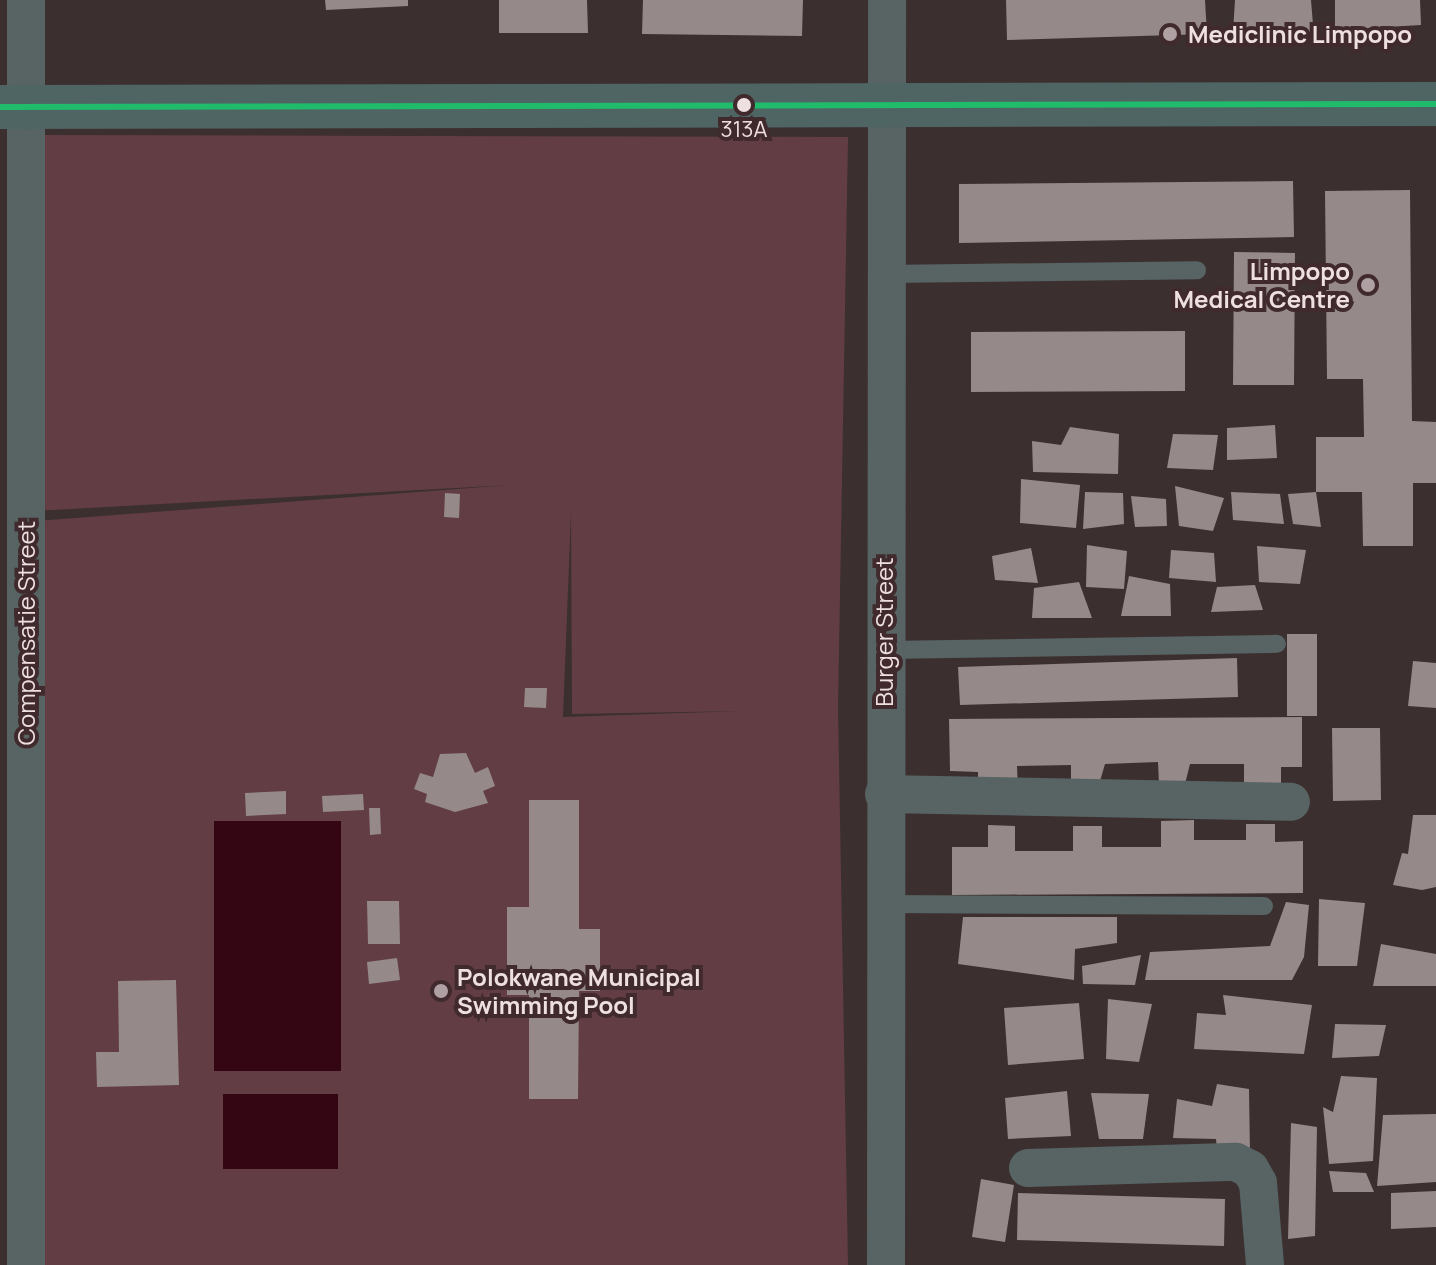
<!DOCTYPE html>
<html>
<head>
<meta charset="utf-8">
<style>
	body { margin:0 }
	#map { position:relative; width:1436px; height:1265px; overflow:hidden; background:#3b2f30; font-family:Manrope,sans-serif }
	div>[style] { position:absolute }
	.green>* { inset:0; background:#623e44 }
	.water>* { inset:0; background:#340513 }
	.building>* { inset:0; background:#95898a }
	.service>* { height:18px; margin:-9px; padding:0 9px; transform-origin:9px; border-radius:9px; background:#576463 }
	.minor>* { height:38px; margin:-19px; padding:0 19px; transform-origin:19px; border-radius:19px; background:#576463 }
	.primary>* { height:44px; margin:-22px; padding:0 22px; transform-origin:22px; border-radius:22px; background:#4f6564 }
	.bus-1>* { height:6px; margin:-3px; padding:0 3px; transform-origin:3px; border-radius:3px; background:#20bc6c }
	.dots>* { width:22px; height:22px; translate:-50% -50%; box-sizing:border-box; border:4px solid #402a2d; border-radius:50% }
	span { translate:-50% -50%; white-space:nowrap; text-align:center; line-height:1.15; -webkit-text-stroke:8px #402a2d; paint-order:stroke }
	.bus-label { font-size:22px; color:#eedfe1 }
	.poi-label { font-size:24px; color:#eedfe1; font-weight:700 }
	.left { translate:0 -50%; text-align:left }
	.right { translate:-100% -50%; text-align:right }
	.street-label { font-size:24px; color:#eedfe1 }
</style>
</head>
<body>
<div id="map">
	<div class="green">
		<i style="clip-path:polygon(evenodd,30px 135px,848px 137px,838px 708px,848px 1265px,41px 1265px,36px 521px,510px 485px,33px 511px,30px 135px,571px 512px,572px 714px,742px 711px,563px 717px,571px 512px)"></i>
	</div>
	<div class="water">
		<i style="clip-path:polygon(214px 821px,341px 821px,341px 1071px,214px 1071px)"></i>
		<i style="clip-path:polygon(223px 1094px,338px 1094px,338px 1169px,223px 1169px)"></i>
	</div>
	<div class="building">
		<i style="clip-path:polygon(325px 0,408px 0,408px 6px,326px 10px)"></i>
		<i style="clip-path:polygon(499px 0,587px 0,588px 33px,499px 33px)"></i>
		<i style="clip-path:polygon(643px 0,803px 0,802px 36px,642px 34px)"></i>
		<i style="clip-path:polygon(1006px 0,1205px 0,1207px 34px,1007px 40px)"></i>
		<i style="clip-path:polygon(1235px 0,1311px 0,1314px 37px,1233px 32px)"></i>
		<i style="clip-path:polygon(1335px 0,1420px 0,1421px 25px,1335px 30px)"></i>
		<i style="clip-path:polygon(1293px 181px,1294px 237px,959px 243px,959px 184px)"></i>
		<i style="clip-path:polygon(1410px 190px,1412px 421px,1436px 422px,1436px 483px,1413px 483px,1413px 546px,1363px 546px,1362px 492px,1316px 492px,1316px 437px,1364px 437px,1363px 379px,1327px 379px,1325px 191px)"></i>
		<i style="clip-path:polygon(1234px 252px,1295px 253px,1294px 385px,1233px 385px)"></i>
		<i style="clip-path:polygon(1185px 331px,1185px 391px,971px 392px,971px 332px)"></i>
		<i style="clip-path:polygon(1275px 425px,1277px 458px,1227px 460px,1227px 428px)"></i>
		<i style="clip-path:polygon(1070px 427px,1119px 434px,1118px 474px,1033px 472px,1032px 441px,1061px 445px)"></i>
		<i style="clip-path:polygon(1173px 434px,1218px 435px,1213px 470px,1167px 468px)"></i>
		<i style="clip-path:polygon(1021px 479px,1080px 485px,1076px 528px,1020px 523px)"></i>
		<i style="clip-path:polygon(1175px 486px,1224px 498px,1213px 531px,1179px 526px)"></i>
		<i style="clip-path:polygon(1085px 492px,1123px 493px,1124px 524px,1083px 529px)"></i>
		<i style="clip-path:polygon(1231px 492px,1280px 494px,1284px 524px,1233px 520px)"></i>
		<i style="clip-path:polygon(1316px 492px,1321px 527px,1293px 524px,1288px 494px)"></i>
		<i style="clip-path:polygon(445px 493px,460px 494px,459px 518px,444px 517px)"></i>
		<i style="clip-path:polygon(1131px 496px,1166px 499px,1167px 526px,1135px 527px)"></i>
		<i style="clip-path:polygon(1087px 545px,1127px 551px,1124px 589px,1086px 587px)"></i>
		<i style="clip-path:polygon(1257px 546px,1306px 550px,1300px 584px,1259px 582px)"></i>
		<i style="clip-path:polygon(1031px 548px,1038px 583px,995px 580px,992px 556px)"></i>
		<i style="clip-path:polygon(1171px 550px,1214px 553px,1216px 582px,1169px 578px)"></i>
		<i style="clip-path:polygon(1129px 576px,1170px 584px,1171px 616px,1121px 616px)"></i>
		<i style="clip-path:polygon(1079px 582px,1092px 618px,1032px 618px,1034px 588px)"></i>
		<i style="clip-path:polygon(1255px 585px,1263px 610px,1211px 612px,1217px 587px)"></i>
		<i style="clip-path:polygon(1287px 634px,1317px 634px,1317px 716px,1287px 716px)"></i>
		<i style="clip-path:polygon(1237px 658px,1238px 697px,960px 705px,958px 667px)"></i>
		<i style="clip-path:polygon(1413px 661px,1436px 663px,1436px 708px,1408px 706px)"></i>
		<i style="clip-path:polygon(525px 688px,547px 688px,546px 708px,524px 707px)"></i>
		<i style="clip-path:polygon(1302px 717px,1302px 767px,1281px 767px,1281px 783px,1244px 783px,1244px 764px,1190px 764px,1185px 784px,1159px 784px,1158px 762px,1105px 764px,1098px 788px,1071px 788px,1071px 765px,1017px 766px,1018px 793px,978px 793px,978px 772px,950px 771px,949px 719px)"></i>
		<i style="clip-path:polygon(1332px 728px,1380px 728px,1381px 800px,1333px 801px)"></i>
		<i style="clip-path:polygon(466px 753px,475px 773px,488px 767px,495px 786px,483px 791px,488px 803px,455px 812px,425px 802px,427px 794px,414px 789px,420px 773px,433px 777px,440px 754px)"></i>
		<i style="clip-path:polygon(286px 791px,286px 814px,246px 816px,245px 793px)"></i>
		<i style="clip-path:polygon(363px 794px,364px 810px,323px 812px,322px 796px)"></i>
		<i style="clip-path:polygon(529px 800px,579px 800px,579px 929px,600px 929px,600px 991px,579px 991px,578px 1099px,529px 1099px,529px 995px,507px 995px,507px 907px,529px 907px)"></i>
		<i style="clip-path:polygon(369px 808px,380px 808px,381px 834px,370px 835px)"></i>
		<i style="clip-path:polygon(1413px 815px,1436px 815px,1436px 887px,1422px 890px,1393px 885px,1402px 853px,1408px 854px)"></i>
		<i style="clip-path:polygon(1194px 820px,1194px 840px,1246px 840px,1246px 824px,1275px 824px,1275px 842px,1303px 841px,1303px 893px,952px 895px,952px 847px,988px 847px,988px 825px,1015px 826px,1015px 851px,1073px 851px,1073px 826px,1102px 826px,1102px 847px,1161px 847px,1161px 821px)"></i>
		<i style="clip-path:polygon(1319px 899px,1365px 903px,1357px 966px,1318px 966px)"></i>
		<i style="clip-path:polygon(367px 901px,399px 901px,400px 944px,368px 944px)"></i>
		<i style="clip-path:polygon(1286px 902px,1309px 905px,1304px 957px,1292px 980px,1145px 980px,1150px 952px,1270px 946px)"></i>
		<i style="clip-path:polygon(963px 917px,1117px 917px,1117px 943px,1075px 949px,1074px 980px,958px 964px)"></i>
		<i style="clip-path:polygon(1381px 944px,1436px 954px,1436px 986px,1373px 986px)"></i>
		<i style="clip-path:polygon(1141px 955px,1135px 985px,1083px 984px,1082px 966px)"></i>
		<i style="clip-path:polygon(397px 958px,400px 980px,369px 984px,367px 962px)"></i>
		<i style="clip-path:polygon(176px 980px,179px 1085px,97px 1087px,96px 1052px,119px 1052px,118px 981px)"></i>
		<i style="clip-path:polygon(1223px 995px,1312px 1005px,1304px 1054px,1194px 1049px,1197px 1013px,1226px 1015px)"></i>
		<i style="clip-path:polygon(1108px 999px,1152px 1004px,1139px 1062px,1106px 1059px)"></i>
		<i style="clip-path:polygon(1079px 1003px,1084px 1059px,1008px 1065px,1004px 1008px)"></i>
		<i style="clip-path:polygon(1335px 1024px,1386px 1025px,1379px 1056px,1332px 1058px)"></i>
		<i style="clip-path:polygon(1341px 1076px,1377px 1078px,1373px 1161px,1329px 1164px,1323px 1107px,1333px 1112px)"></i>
		<i style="clip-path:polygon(1217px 1084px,1249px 1089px,1250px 1154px,1218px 1161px,1216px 1139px,1173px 1138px,1177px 1099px,1212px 1106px)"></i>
		<i style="clip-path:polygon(1067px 1091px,1071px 1136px,1008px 1139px,1005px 1098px)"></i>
		<i style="clip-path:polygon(1091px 1093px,1149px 1094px,1143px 1139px,1099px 1139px)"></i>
		<i style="clip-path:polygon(1436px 1114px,1436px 1182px,1377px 1186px,1383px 1115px)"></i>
		<i style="clip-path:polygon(1291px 1123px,1317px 1127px,1315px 1236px,1288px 1239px)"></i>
		<i style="clip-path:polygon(1329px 1171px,1366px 1173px,1374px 1192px,1333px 1192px)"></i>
		<i style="clip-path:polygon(981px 1179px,1014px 1185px,1005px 1242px,972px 1237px)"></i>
		<i style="clip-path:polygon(1436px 1191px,1436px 1227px,1391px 1229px,1391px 1193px)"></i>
		<i style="clip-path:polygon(1018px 1193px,1225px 1199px,1224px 1246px,1017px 1240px)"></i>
	</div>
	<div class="service">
		<i style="left:885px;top:274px;width:312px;rotate:-0.7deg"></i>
		<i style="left:885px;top:650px;width:392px;rotate:-0.9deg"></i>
		<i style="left:885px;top:904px;width:379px;rotate:0.3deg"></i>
	</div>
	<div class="minor">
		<i style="left:26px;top:0;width:1265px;rotate:90deg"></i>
		<i style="left:884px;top:794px;width:407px;rotate:1.1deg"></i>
		<i style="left:1028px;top:1168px;width:208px;rotate:-1.7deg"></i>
		<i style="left:1236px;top:1162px;width:16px;rotate:27deg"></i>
		<i style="left:1250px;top:1169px;width:16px;rotate:60deg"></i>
		<i style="left:1258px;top:1183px;width:82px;rotate:85.1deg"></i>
		<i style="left:886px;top:1265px;width:1265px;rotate:-89.95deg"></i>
	</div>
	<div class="primary">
		<i style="left:0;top:107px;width:1436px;rotate:-0.12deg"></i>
	</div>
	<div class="bus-1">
		<i style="left:0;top:107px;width:1436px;rotate:-0.12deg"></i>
	</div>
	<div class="dots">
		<i style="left:1170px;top:34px;background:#afa1a3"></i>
		<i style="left:744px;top:105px;background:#eedfe1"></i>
		<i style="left:1368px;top:285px;background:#afa1a3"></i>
		<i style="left:441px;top:991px;background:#afa1a3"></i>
	</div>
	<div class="bus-label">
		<span style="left:744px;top:130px">313A</span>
	</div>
	<div class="poi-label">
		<span class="left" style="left:1188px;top:34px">Mediclinic Limpopo</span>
		<span class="right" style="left:1350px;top:285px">Limpopo<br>Medical Centre</span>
		<span class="left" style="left:457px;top:991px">Polokwane Municipal<br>Swimming Pool</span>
	</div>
	<div class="street-label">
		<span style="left:884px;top:632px;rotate:-90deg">Burger Street</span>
		<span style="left:26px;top:633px;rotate:-90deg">Compensatie Street</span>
	</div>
</div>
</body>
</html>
